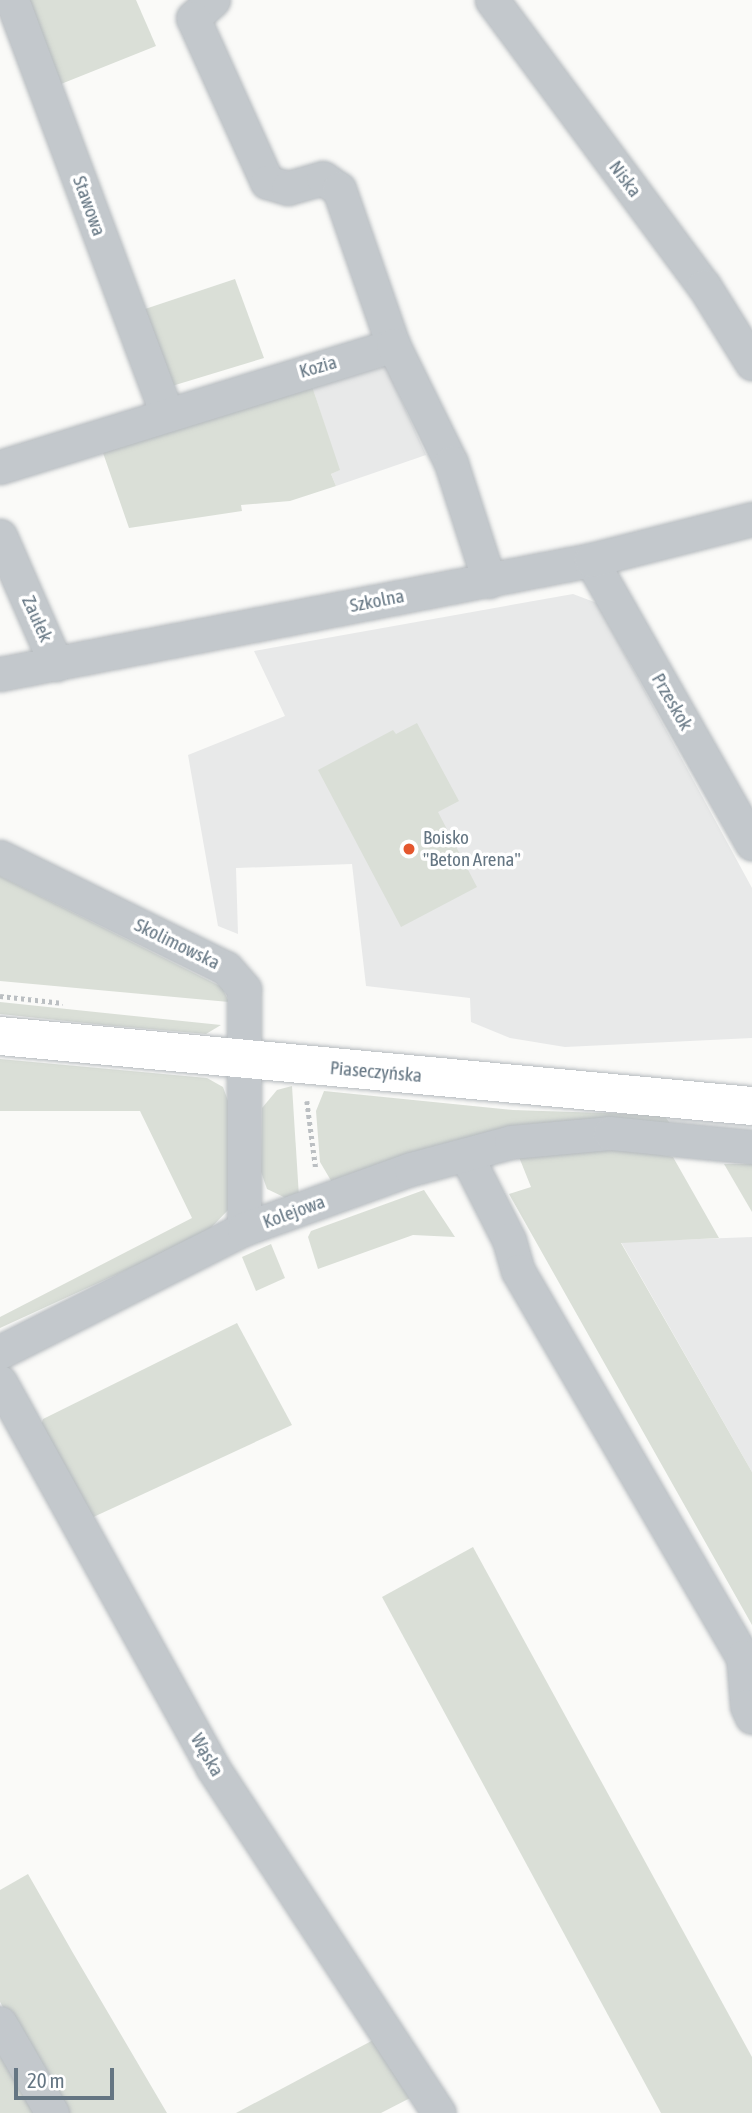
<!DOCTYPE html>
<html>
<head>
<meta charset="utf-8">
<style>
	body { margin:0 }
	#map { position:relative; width:752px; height:2113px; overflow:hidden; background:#fafaf8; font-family:"Asap Condensed",sans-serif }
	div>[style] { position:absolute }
	.built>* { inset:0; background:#e8e9e9 }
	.green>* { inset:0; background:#dadfd7 }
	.path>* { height:4.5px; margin-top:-2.25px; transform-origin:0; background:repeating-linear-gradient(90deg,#bbbfc2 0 3.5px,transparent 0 7px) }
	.roads { filter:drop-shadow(0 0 2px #b5babe) drop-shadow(0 0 2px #b5babe) }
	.minor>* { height:33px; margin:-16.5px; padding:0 16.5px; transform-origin:16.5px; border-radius:16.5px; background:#c3c8cc }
	.major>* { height:38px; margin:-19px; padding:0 19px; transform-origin:19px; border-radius:19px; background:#fff }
	.dots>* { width:19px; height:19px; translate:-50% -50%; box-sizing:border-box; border:4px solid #fff; border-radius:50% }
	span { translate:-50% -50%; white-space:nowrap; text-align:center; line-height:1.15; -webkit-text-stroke:7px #fff; paint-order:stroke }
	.street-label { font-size:19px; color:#657683 }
	.poi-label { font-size:19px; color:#657683 }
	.left { translate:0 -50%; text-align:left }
	.scale { position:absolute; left:14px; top:2068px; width:100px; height:32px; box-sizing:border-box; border:4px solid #657683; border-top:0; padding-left:9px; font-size:21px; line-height:24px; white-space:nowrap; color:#657683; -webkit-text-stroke:5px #fff; paint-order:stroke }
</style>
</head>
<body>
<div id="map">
	<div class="built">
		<i style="clip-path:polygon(386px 366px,426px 455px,336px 486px,331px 474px,339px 470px,312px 386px)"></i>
		<i style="clip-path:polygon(573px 594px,597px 603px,752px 888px,752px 1038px,565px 1047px,510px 1038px,471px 1022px,470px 998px,366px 986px,352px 864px,236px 868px,238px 934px,218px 926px,188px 755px,285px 716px,254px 651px)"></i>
		<i style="clip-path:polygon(752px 1237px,752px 1472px,621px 1242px)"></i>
	</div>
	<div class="green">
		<i style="clip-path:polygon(25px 0,136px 0,156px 46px,56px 86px)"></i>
		<i style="clip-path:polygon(235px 279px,264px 358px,172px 386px,145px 309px)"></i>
		<i style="clip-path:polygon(312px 386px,340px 470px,331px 474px,336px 486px,290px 501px,241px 505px,242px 511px,129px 528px,102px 450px)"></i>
		<i style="clip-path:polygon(417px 723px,459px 801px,438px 812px,477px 887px,401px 927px,318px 770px,393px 730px,396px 734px)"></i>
		<i style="clip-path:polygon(0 876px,222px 987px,229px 1002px,0 981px)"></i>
		<i style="clip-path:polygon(0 1002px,105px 1013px,221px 1025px,206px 1034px,104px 1025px,0 1014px)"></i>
		<i style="clip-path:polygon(0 1059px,207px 1078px,223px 1087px,231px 1109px,230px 1208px,205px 1234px,0 1328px,0 1317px,192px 1218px,140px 1111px,0 1111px)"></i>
		<i style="clip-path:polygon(292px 1086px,299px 1197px,290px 1200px,267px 1189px,261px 1172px,262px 1108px,277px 1090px)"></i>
		<i style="clip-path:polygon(324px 1091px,513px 1110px,664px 1115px,676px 1132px,333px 1184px,320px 1162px,316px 1111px)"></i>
		<i style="clip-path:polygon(619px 1147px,673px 1157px,719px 1238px,621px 1243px,752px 1472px,752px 1625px,509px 1194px,531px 1187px,519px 1157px)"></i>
		<i style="clip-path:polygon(724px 1164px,752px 1164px,752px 1212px)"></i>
		<i style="clip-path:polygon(424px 1190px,455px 1237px,413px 1235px,318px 1269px,308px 1237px,311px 1231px)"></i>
		<i style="clip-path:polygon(271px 1244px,285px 1278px,256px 1291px,242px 1257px)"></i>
		<i style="clip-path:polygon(237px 1323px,292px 1425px,87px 1520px,40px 1429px,43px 1419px)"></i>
		<i style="clip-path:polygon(473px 1547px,752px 2057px,752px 2113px,661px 2113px,382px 1597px)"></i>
		<i style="clip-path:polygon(28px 1874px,73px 1953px,167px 2113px,65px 2113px,0 2002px,0 1890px)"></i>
		<i style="clip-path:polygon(377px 2038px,414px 2096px,381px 2113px,236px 2113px)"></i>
		<i style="clip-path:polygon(0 2052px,35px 2113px,0 2113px)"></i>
	</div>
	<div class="path">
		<i style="left:0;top:996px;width:63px;rotate:6.3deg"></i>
		<i style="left:307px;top:1101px;width:69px;rotate:82.5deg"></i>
	</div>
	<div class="roads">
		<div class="minor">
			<i style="left:12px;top:0;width:440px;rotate:69.5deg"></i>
			<i style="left:213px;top:0;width:27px;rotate:138deg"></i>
			<i style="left:193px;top:18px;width:180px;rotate:65.7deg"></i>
			<i style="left:267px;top:182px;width:22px;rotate:16deg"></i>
			<i style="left:288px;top:188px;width:36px;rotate:-16deg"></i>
			<i style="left:323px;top:178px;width:19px;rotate:35deg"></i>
			<i style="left:339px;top:189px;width:165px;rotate:70.9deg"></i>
			<i style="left:492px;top:0;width:356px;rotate:53.5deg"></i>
			<i style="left:704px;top:286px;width:91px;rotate:58.1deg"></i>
			<i style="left:0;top:467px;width:412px;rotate:-17.2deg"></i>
			<i style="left:393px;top:345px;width:131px;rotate:63.8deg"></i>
			<i style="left:451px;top:463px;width:124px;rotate:72.1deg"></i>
			<i style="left:0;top:536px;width:140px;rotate:66.4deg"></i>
			<i style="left:591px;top:560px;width:326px;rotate:60.4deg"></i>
			<i style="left:0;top:674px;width:602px;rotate:-10.92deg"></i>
			<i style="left:591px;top:560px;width:166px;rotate:-14.3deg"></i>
			<i style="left:0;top:857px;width:252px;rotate:26.2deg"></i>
			<i style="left:226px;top:968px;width:28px;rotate:49deg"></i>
			<i style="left:244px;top:989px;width:240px;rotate:90deg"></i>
			<i style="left:466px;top:1155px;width:95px;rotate:63.2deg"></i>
			<i style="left:509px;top:1240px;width:32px;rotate:74deg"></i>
			<i style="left:518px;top:1271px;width:447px;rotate:59.8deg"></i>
			<i style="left:743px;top:1657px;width:49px;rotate:85.3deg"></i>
			<i style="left:747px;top:1706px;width:12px;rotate:66deg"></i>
			<i style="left:0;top:1352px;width:273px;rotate:-26.8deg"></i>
			<i style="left:244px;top:1229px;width:177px;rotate:-19.8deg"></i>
			<i style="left:411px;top:1169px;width:104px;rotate:-15.1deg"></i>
			<i style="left:511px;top:1142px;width:99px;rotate:-5.2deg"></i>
			<i style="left:610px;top:1133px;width:143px;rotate:5.6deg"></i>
			<i style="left:0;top:1382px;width:441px;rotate:61.1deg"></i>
			<i style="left:213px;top:1768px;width:412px;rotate:56.8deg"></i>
			<i style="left:0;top:2023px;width:104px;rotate:60deg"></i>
		</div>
		<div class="major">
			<i style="left:0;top:1036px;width:755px;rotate:5.32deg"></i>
		</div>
	</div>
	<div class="dots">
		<i style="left:409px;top:849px;background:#e4572e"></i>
	</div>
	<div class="street-label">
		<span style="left:625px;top:179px;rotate:53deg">Niska</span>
		<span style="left:89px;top:206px;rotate:70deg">Stawowa</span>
		<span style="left:318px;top:367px;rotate:-16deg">Kozia</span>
		<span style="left:377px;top:601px;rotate:-11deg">Szkolna</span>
		<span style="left:37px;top:619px;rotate:66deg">Zaułek</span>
		<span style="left:672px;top:702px;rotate:60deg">Przeskok</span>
		<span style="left:177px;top:944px;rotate:26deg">Skolimowska</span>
		<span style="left:376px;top:1072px;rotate:5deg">Piaseczyńska</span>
		<span style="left:294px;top:1212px;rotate:-20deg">Kolejowa</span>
		<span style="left:207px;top:1755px;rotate:60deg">Wąska</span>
	</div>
	<div class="poi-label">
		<span class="left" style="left:423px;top:849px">Boisko<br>"Beton Arena"</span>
	</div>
	<div class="scale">20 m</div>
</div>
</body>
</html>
